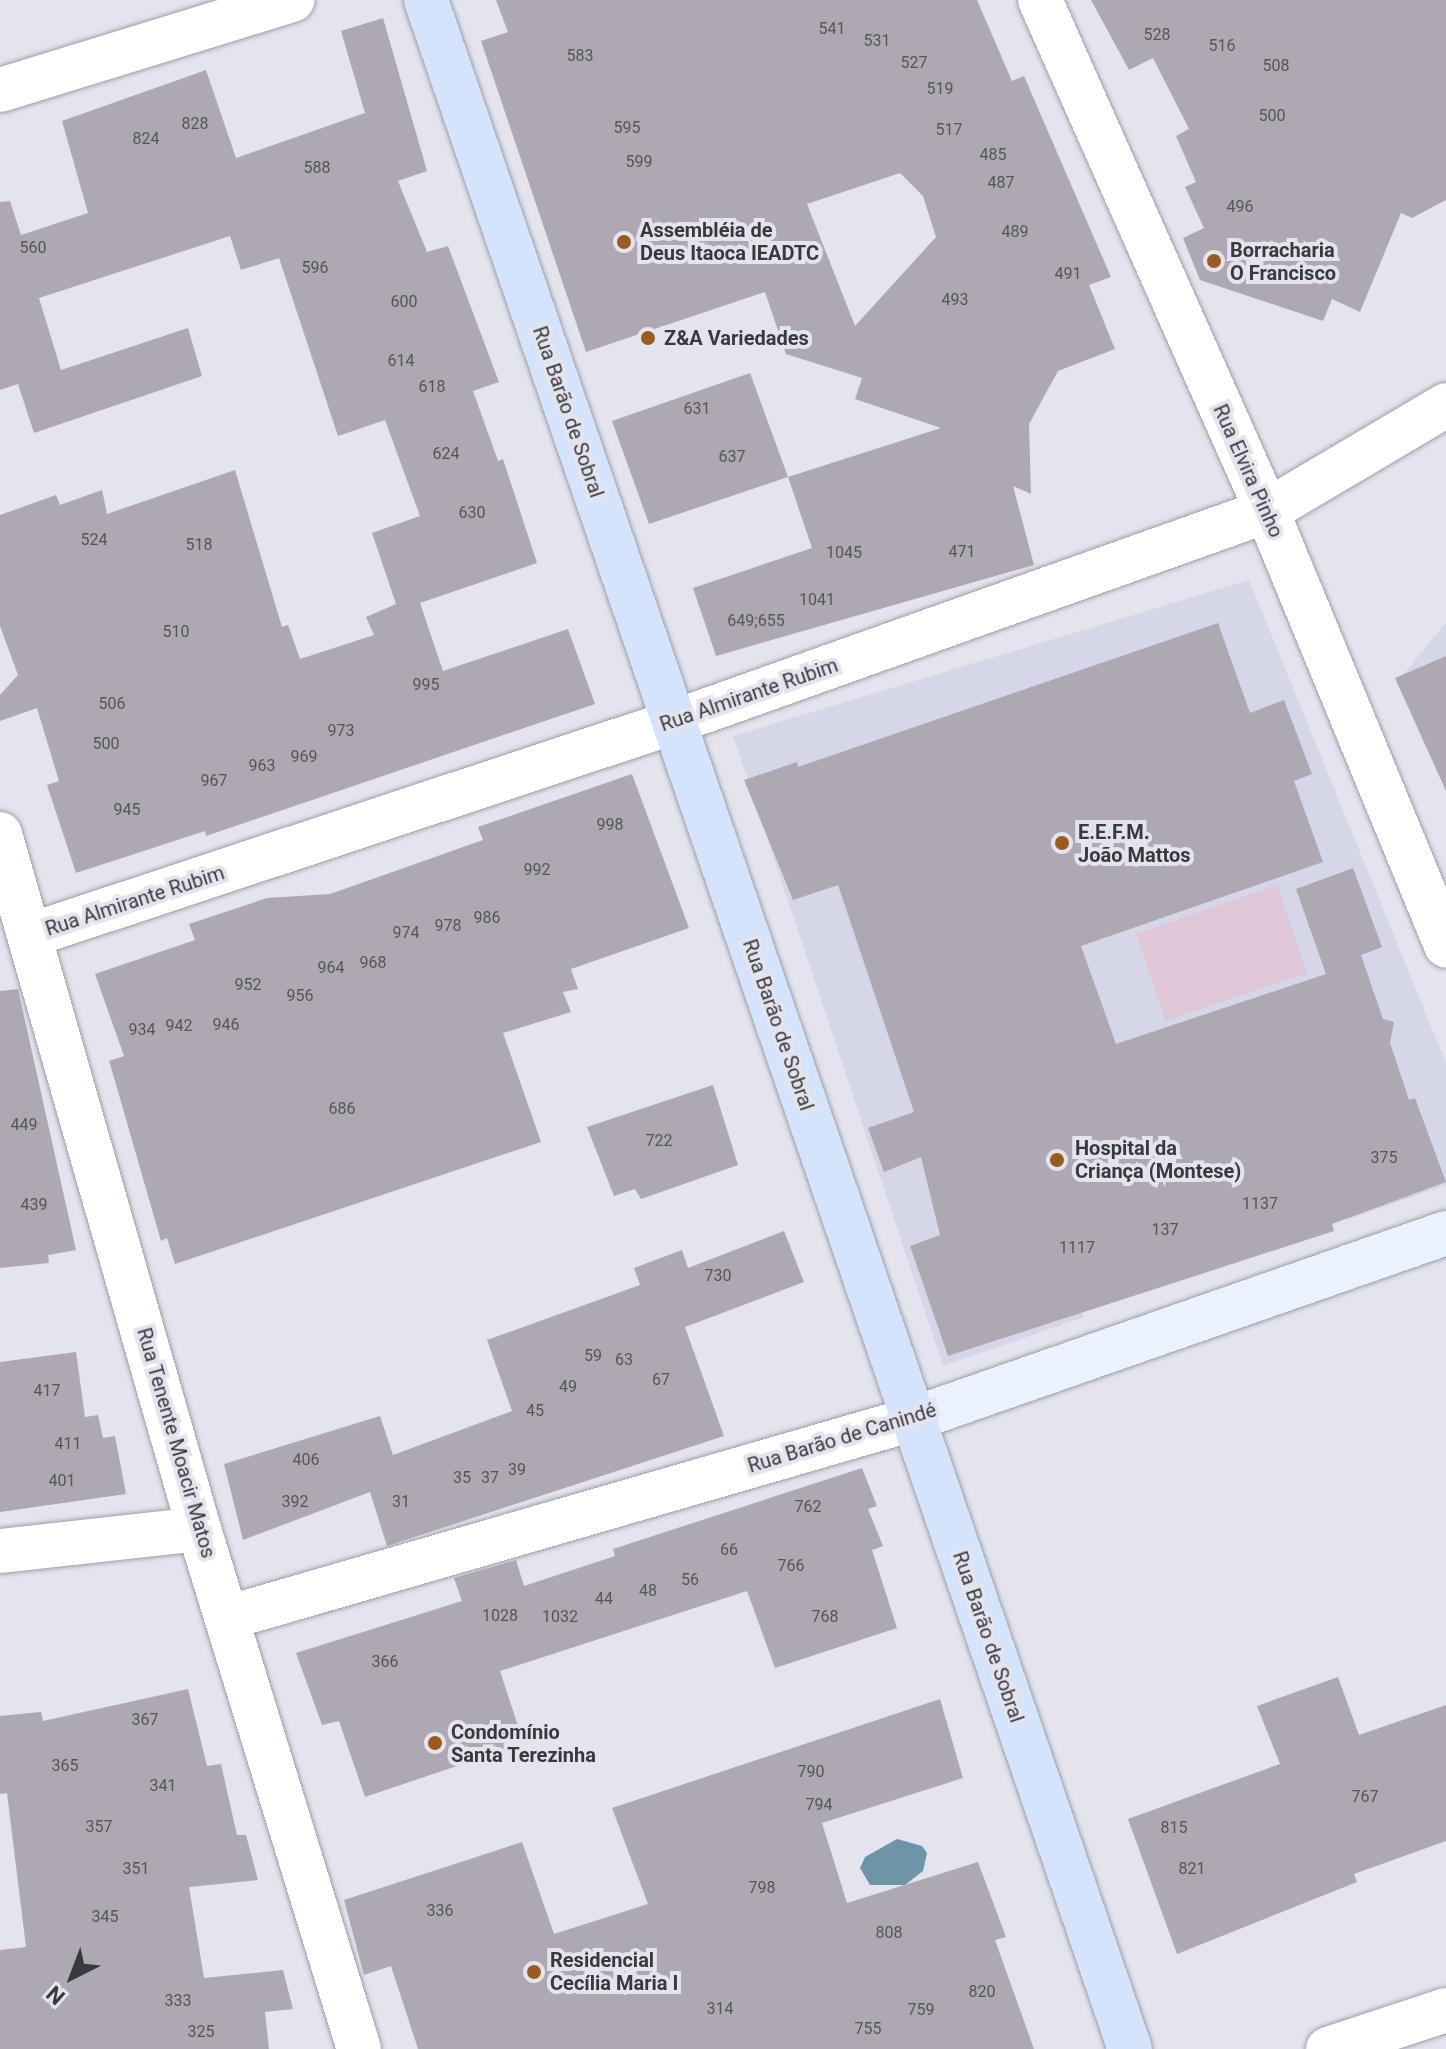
<!DOCTYPE html>
<html>
<head>
<meta charset="utf-8">
<style>
	body { margin:0 }
	#map { position:relative; width:1446px; height:2049px; overflow:hidden; background:#e3e4ee; font-family:Roboto,sans-serif }
	div>[style] { position:absolute }
	.built>* { inset:0; background:#d5d6e8 }
	.green>* { inset:0; background:#e0c7d8 }
	.water>* { inset:0; background:#6d94a7 }
	.building>* { inset:0; background:#aea8b2 }
	.roads { filter:drop-shadow(0 0 2px #9e9fa9) drop-shadow(0 0 2px #9e9fa9) }
	.street>* { height:44px; margin:-22px; padding:0 22px; transform-origin:22px; border-radius:22px; background:#fff }
	.secondary>* { height:44px; margin:-22px; padding:0 22px; transform-origin:22px; border-radius:22px; background:#e9f2fe }
	.primary>* { height:44px; margin:-22px; padding:0 22px; transform-origin:22px; border-radius:22px; background:#d3e4fc }
	.dots>* { width:22px; height:22px; translate:-50% -50%; box-sizing:border-box; border:4px solid #e3e4ee; border-radius:50% }
	span { translate:-50% -50%; white-space:nowrap; text-align:center; line-height:1.15; -webkit-text-stroke:8px #e3e4ee; paint-order:stroke }
	.number-label { font-size:16px; color:#56555a }
	.number-label span { -webkit-text-stroke-width:0 }
	.poi-label { font-size:20px; color:#39393d; font-weight:700 }
	.left { translate:0 -50%; text-align:left }
	.street-label { font-size:20px; color:#39393d }
	.north { position:absolute; left:32px; top:1937px; width:80px; height:80px; -webkit-text-stroke:6px #e3e4ee; paint-order:stroke; rotate:222deg; font-size:22px; font-weight:700; line-height:32px; text-align:center; color:#39393d }
	.north::after { content:''; display:block; margin:auto; width:28px; height:36px; background:#39393d; clip-path:polygon(50% 0,100% 100%,50% 72%,0 100%) }
</style>
</head>
<body>
<div id="map">
	<div class="built">
		<i style="clip-path:polygon(1249px 580px,1446px 1063px,1446px 1185px,1346px 1220px,1316px 1136px,1052px 1225px,1084px 1317px,943px 1366px,733px 736px)"></i>
		<i style="clip-path:polygon(1446px 623px,1446px 780px,1398px 681px)"></i>
	</div>
	<div class="green">
		<i style="clip-path:polygon(1277px 885px,1307px 973px,1165px 1021px,1136px 934px)"></i>
	</div>
	<div class="water">
		<i style="clip-path:polygon(897px 1839px,922px 1846px,927px 1853px,923px 1871px,905px 1885px,870px 1885px,860px 1868px,865px 1857px)"></i>
	</div>
	<div class="building">
		<i style="clip-path:polygon(evenodd,496px 0,977px 0,1012px 81px,1024px 76px,1111px 277px,1089px 285px,1115px 349px,1058px 371px,1029px 424px,1031px 494px,1013px 486px,1034px 565px,716px 656px,693px 588px,812px 548px,788px 477px,941px 428px,855px 399px,862px 378px,786px 354px,765px 292px,586px 352px,481px 41px,508px 32px,496px 0,900px 173px,923px 196px,936px 237px,855px 326px,807px 204px,900px 173px)"></i>
		<i style="clip-path:polygon(1091px 0,1446px 0,1446px 200px,1412px 218px,1401px 213px,1360px 312px,1332px 299px,1323px 321px,1200px 280px,1183px 238px,1204px 228px,1185px 187px,1196px 182px,1176px 136px,1189px 129px,1153px 58px,1129px 70px)"></i>
		<i style="clip-path:polygon(383px 18px,427px 171px,398px 181px,427px 252px,448px 246px,499px 382px,473px 391px,498px 461px,503px 459px,537px 563px,420px 603px,443px 671px,568px 629px,595px 704px,206px 836px,205px 831px,76px 873px,47px 785px,59px 781px,37px 708px,0 721px,0 695px,18px 675px,0 626px,0 515px,56px 495px,60px 505px,102px 490px,107px 514px,235px 470px,282px 627px,288px 625px,300px 659px,374px 635px,366px 617px,396px 604px,372px 533px,420px 516px,385px 420px,338px 436px,279px 258px,241px 270px,230px 236px,39px 298px,61px 370px,188px 328px,202px 376px,34px 433px,18px 384px,0 390px,0 202px,10px 201px,21px 235px,88px 213px,62px 121px,206px 70px,236px 158px,365px 113px,341px 31px)"></i>
		<i style="clip-path:polygon(750px 373px,788px 477px,649px 524px,612px 421px)"></i>
		<i style="clip-path:polygon(1218px 623px,1250px 713px,1284px 700px,1312px 774px,1294px 781px,1323px 862px,1081px 946px,1116px 1044px,1326px 974px,1296px 889px,1353px 868px,1382px 947px,1361px 955px,1383px 1019px,1394px 1022px,1390px 1043px,1409px 1100px,1415px 1098px,1446px 1182px,1332px 1224px,1334px 1231px,948px 1356px,910px 1246px,940px 1235px,921px 1157px,884px 1172px,868px 1128px,914px 1112px,838px 885px,793px 900px,744px 780px,797px 762px,798px 767px)"></i>
		<i style="clip-path:polygon(1446px 656px,1446px 791px,1395px 678px)"></i>
		<i style="clip-path:polygon(632px 774px,689px 928px,571px 969px,578px 989px,563px 992px,571px 1012px,503px 1033px,541px 1142px,175px 1264px,167px 1238px,161px 1241px,115px 1081px,109px 1061px,124px 1056px,95px 974px,195px 940px,189px 924px,267px 898px,330px 894px,483px 840px,478px 827px)"></i>
		<i style="clip-path:polygon(18px 989px,76px 1250px,48px 1255px,49px 1263px,0 1268px,0 991px)"></i>
		<i style="clip-path:polygon(713px 1085px,738px 1165px,641px 1199px,635px 1189px,614px 1196px,587px 1127px)"></i>
		<i style="clip-path:polygon(784px 1231px,804px 1282px,685px 1327px,724px 1436px,387px 1546px,370px 1492px,243px 1540px,224px 1464px,380px 1416px,393px 1455px,512px 1411px,487px 1340px,640px 1285px,634px 1268px,682px 1250px,688px 1268px)"></i>
		<i style="clip-path:polygon(76px 1352px,85px 1417px,98px 1415px,103px 1438px,115px 1436px,126px 1494px,0 1512px,0 1362px)"></i>
		<i style="clip-path:polygon(862px 1468px,877px 1506px,868px 1509px,883px 1546px,872px 1550px,897px 1628px,775px 1668px,747px 1591px,500px 1671px,521px 1735px,508px 1739px,510px 1748px,365px 1797px,339px 1721px,322px 1725px,296px 1653px,462px 1601px,454px 1578px,516px 1560px,524px 1586px,615px 1556px,613px 1549px)"></i>
		<i style="clip-path:polygon(1338px 1677px,1359px 1735px,1446px 1705px,1446px 1841px,1354px 1874px,1357px 1882px,1177px 1954px,1128px 1819px,1280px 1764px,1257px 1706px)"></i>
		<i style="clip-path:polygon(188px 1689px,207px 1766px,221px 1764px,237px 1835px,246px 1835px,258px 1880px,189px 1887px,204px 1978px,283px 1970px,293px 2009px,265px 2012px,269px 2049px,0 2049px,0 1950px,26px 1947px,7px 1793px,0 1794px,0 1716px,41px 1712px,43px 1721px)"></i>
		<i style="clip-path:polygon(940px 1699px,963px 1778px,822px 1823px,847px 1903px,978px 1862px,1006px 1937px,995px 1940px,1034px 2049px,418px 2049px,391px 1966px,364px 1975px,344px 1900px,522px 1842px,554px 1934px,648px 1904px,612px 1808px)"></i>
	</div>
	<div class="roads">
		<div class="street">
			<i style="left:1040px;top:0;width:559px;rotate:66.05deg"></i>
			<i style="left:1267px;top:511px;width:470px;rotate:67.6deg"></i>
			<i style="left:0;top:90px;width:306px;rotate:-17.1deg"></i>
			<i style="left:0;top:834px;width:723px;rotate:74.02deg"></i>
			<i style="left:199px;top:1529px;width:544px;rotate:72.9deg"></i>
			<i style="left:31px;top:935px;width:677px;rotate:-18.33deg"></i>
			<i style="left:674px;top:722px;width:629px;rotate:-19.59deg"></i>
			<i style="left:1267px;top:511px;width:208px;rotate:-30.6deg"></i>
			<i style="left:0;top:1551px;width:200px;rotate:-6.3deg"></i>
			<i style="left:230px;top:1617px;width:711px;rotate:-16.17deg"></i>
			<i style="left:1328px;top:2049px;width:124px;rotate:-18.3deg"></i>
		</div>
		<div class="secondary">
			<i style="left:913px;top:1419px;width:565px;rotate:-19.24deg"></i>
		</div>
		<div class="primary">
			<i style="left:426px;top:0;width:2167px;rotate:71.04deg"></i>
		</div>
	</div>
	<div class="dots">
		<i style="left:624px;top:242px;background:#9a5b22"></i>
		<i style="left:1214px;top:261px;background:#9a5b22"></i>
		<i style="left:648px;top:338px;background:#9a5b22"></i>
		<i style="left:1062px;top:843px;background:#9a5b22"></i>
		<i style="left:1057px;top:1160px;background:#9a5b22"></i>
		<i style="left:435px;top:1743px;background:#9a5b22"></i>
		<i style="left:534px;top:1972px;background:#9a5b22"></i>
	</div>
	<div class="number-label">
		<span style="left:832px;top:29px">541</span>
		<span style="left:1157px;top:35px">528</span>
		<span style="left:877px;top:41px">531</span>
		<span style="left:1222px;top:46px">516</span>
		<span style="left:580px;top:56px">583</span>
		<span style="left:914px;top:63px">527</span>
		<span style="left:1276px;top:66px">508</span>
		<span style="left:940px;top:89px">519</span>
		<span style="left:1272px;top:116px">500</span>
		<span style="left:195px;top:124px">828</span>
		<span style="left:627px;top:128px">595</span>
		<span style="left:949px;top:130px">517</span>
		<span style="left:146px;top:139px">824</span>
		<span style="left:993px;top:155px">485</span>
		<span style="left:639px;top:162px">599</span>
		<span style="left:317px;top:168px">588</span>
		<span style="left:1001px;top:183px">487</span>
		<span style="left:1240px;top:207px">496</span>
		<span style="left:1015px;top:232px">489</span>
		<span style="left:33px;top:248px">560</span>
		<span style="left:315px;top:268px">596</span>
		<span style="left:1068px;top:274px">491</span>
		<span style="left:955px;top:300px">493</span>
		<span style="left:404px;top:302px">600</span>
		<span style="left:401px;top:361px">614</span>
		<span style="left:432px;top:387px">618</span>
		<span style="left:697px;top:409px">631</span>
		<span style="left:446px;top:454px">624</span>
		<span style="left:732px;top:457px">637</span>
		<span style="left:472px;top:513px">630</span>
		<span style="left:94px;top:540px">524</span>
		<span style="left:199px;top:545px">518</span>
		<span style="left:962px;top:552px">471</span>
		<span style="left:844px;top:553px">1045</span>
		<span style="left:817px;top:600px">1041</span>
		<span style="left:756px;top:621px">649;655</span>
		<span style="left:176px;top:632px">510</span>
		<span style="left:426px;top:685px">995</span>
		<span style="left:112px;top:704px">506</span>
		<span style="left:341px;top:731px">973</span>
		<span style="left:106px;top:744px">500</span>
		<span style="left:304px;top:757px">969</span>
		<span style="left:262px;top:766px">963</span>
		<span style="left:214px;top:781px">967</span>
		<span style="left:127px;top:810px">945</span>
		<span style="left:610px;top:825px">998</span>
		<span style="left:537px;top:870px">992</span>
		<span style="left:487px;top:918px">986</span>
		<span style="left:448px;top:926px">978</span>
		<span style="left:406px;top:933px">974</span>
		<span style="left:373px;top:963px">968</span>
		<span style="left:331px;top:968px">964</span>
		<span style="left:248px;top:985px">952</span>
		<span style="left:300px;top:996px">956</span>
		<span style="left:226px;top:1025px">946</span>
		<span style="left:179px;top:1026px">942</span>
		<span style="left:142px;top:1030px">934</span>
		<span style="left:342px;top:1109px">686</span>
		<span style="left:24px;top:1125px">449</span>
		<span style="left:659px;top:1141px">722</span>
		<span style="left:1384px;top:1158px">375</span>
		<span style="left:1260px;top:1204px">1137</span>
		<span style="left:34px;top:1205px">439</span>
		<span style="left:1165px;top:1230px">137</span>
		<span style="left:1077px;top:1248px">1117</span>
		<span style="left:718px;top:1276px">730</span>
		<span style="left:593px;top:1356px">59</span>
		<span style="left:624px;top:1360px">63</span>
		<span style="left:661px;top:1380px">67</span>
		<span style="left:568px;top:1387px">49</span>
		<span style="left:47px;top:1391px">417</span>
		<span style="left:535px;top:1411px">45</span>
		<span style="left:68px;top:1444px">411</span>
		<span style="left:306px;top:1460px">406</span>
		<span style="left:517px;top:1470px">39</span>
		<span style="left:462px;top:1478px">35</span>
		<span style="left:490px;top:1478px">37</span>
		<span style="left:62px;top:1481px">401</span>
		<span style="left:295px;top:1502px">392</span>
		<span style="left:401px;top:1502px">31</span>
		<span style="left:808px;top:1507px">762</span>
		<span style="left:729px;top:1550px">66</span>
		<span style="left:791px;top:1566px">766</span>
		<span style="left:690px;top:1580px">56</span>
		<span style="left:648px;top:1591px">48</span>
		<span style="left:604px;top:1599px">44</span>
		<span style="left:500px;top:1616px">1028</span>
		<span style="left:560px;top:1617px">1032</span>
		<span style="left:825px;top:1617px">768</span>
		<span style="left:385px;top:1662px">366</span>
		<span style="left:145px;top:1720px">367</span>
		<span style="left:65px;top:1766px">365</span>
		<span style="left:811px;top:1772px">790</span>
		<span style="left:163px;top:1786px">341</span>
		<span style="left:1365px;top:1797px">767</span>
		<span style="left:819px;top:1805px">794</span>
		<span style="left:99px;top:1827px">357</span>
		<span style="left:1174px;top:1828px">815</span>
		<span style="left:136px;top:1869px">351</span>
		<span style="left:1192px;top:1869px">821</span>
		<span style="left:762px;top:1888px">798</span>
		<span style="left:440px;top:1911px">336</span>
		<span style="left:105px;top:1917px">345</span>
		<span style="left:889px;top:1933px">808</span>
		<span style="left:982px;top:1992px">820</span>
		<span style="left:178px;top:2001px">333</span>
		<span style="left:720px;top:2009px">314</span>
		<span style="left:921px;top:2010px">759</span>
		<span style="left:868px;top:2029px">755</span>
		<span style="left:201px;top:2032px">325</span>
	</div>
	<div class="poi-label">
		<span class="left" style="left:640px;top:242px">Assembléia de<br>Deus Itaoca IEADTC</span>
		<span class="left" style="left:1230px;top:262px">Borracharia<br>O Francisco</span>
		<span class="left" style="left:664px;top:338px">Z&amp;A Variedades</span>
		<span class="left" style="left:1078px;top:844px">E.E.F.M.<br>João Mattos</span>
		<span class="left" style="left:1075px;top:1160px">Hospital da<br>Criança (Montese)</span>
		<span class="left" style="left:451px;top:1744px">Condomínio<br>Santa Terezinha</span>
		<span class="left" style="left:550px;top:1972px">Residencial<br>Cecília Maria I</span>
	</div>
	<div class="street-label">
		<span style="left:568px;top:412px;rotate:71deg">Rua Barão de Sobral</span>
		<span style="left:1248px;top:471px;rotate:66deg">Rua Elvira Pinho</span>
		<span style="left:749px;top:695px;rotate:-19deg">Rua Almirante Rubim</span>
		<span style="left:135px;top:901px;rotate:-18deg">Rua Almirante Rubim</span>
		<span style="left:778px;top:1025px;rotate:71deg">Rua Barão de Sobral</span>
		<span style="left:842px;top:1438px;rotate:-17deg">Rua Barão de Canindé</span>
		<span style="left:176px;top:1443px;rotate:74deg">Rua Tenente Moacir Matos</span>
		<span style="left:988px;top:1637px;rotate:71deg">Rua Barão de Sobral</span>
	</div>
	<div class="north">N</div>
</div>
</body>
</html>
